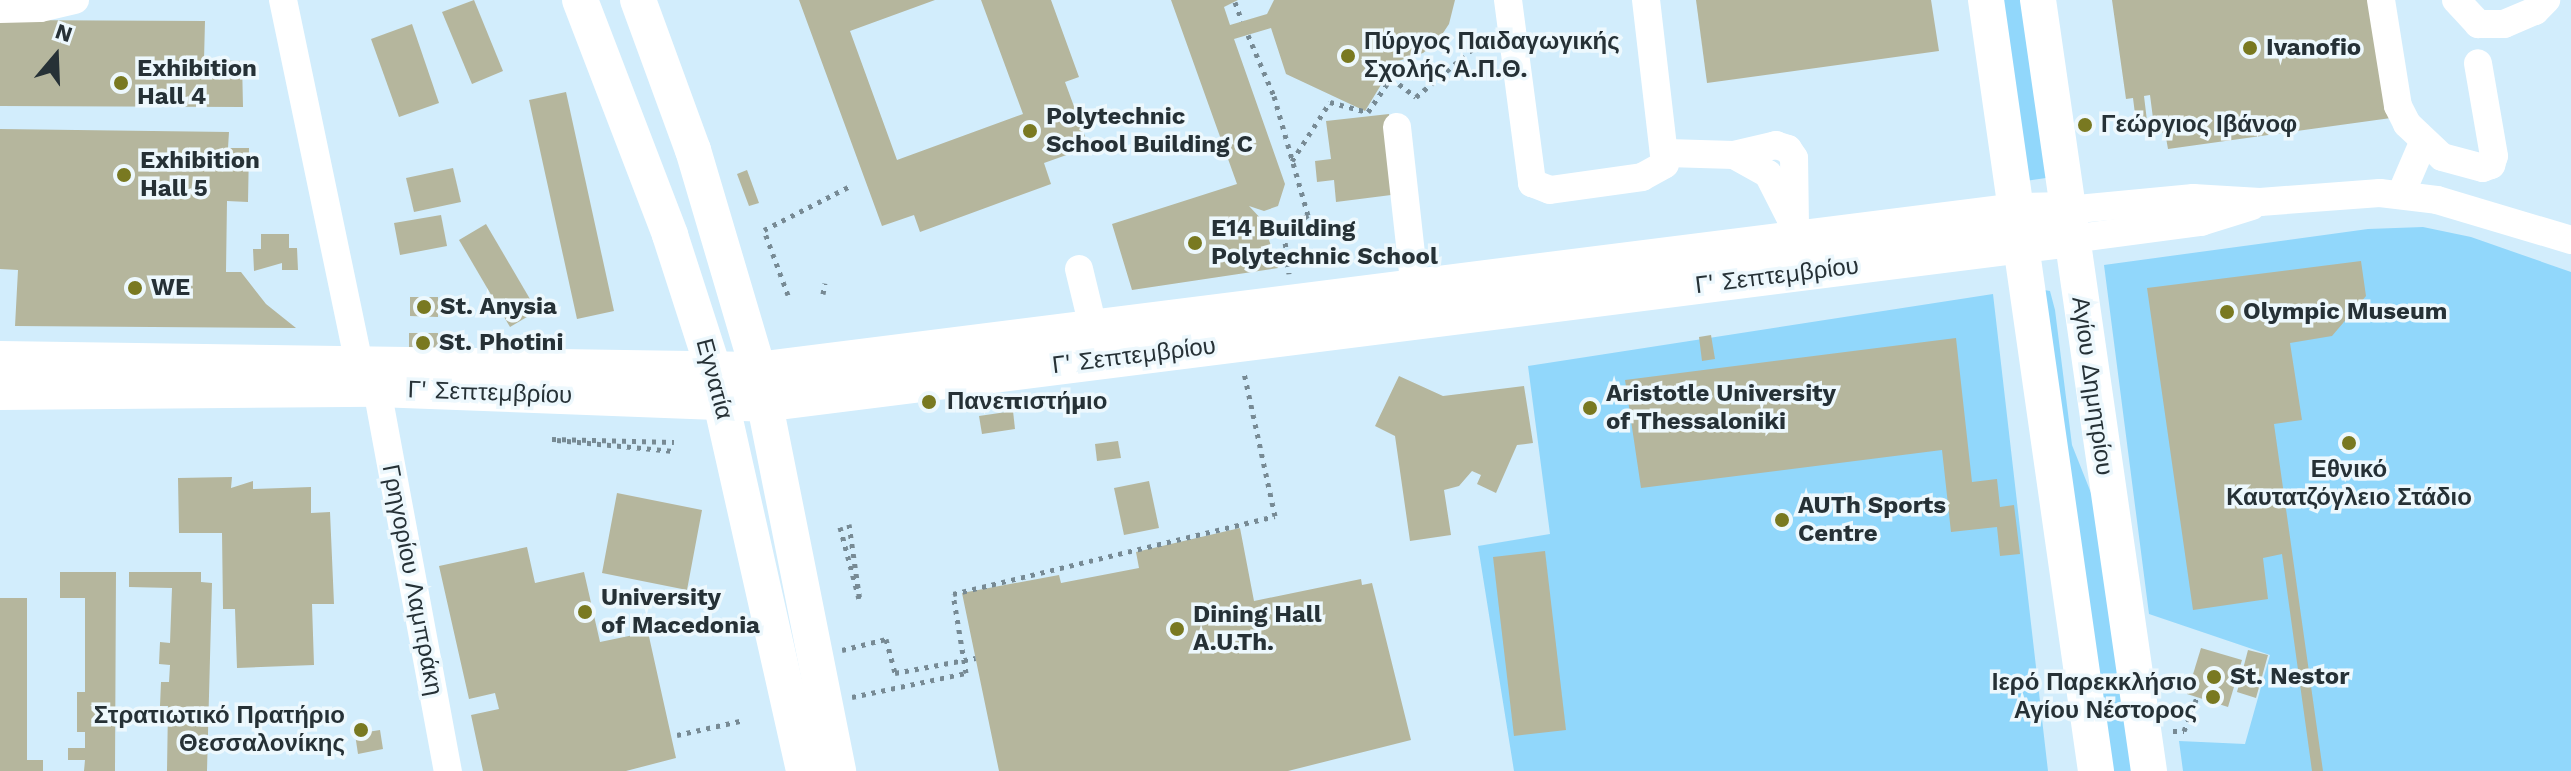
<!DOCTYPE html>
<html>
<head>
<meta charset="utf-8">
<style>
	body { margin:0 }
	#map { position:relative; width:2571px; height:771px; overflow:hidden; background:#d2edfc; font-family:"Work Sans",sans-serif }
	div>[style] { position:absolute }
	.green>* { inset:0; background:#91d7fb }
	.building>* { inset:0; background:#b5b69d }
	.path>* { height:5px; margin-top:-2.5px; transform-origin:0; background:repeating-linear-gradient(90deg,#778a94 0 4px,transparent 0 10px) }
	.minor>* { height:28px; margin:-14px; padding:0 14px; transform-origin:14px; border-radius:14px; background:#fff }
	.major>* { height:36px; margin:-18px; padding:0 18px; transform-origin:18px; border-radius:18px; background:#fff }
	.dots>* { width:22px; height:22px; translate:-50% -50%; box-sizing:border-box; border:4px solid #edf8fd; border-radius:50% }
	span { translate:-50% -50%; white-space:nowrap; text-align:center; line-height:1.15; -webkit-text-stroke:7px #edf8fd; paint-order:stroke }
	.poi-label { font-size:24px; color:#263136; font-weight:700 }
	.left { translate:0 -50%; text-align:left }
	.right { translate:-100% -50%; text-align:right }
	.street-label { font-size:24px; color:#263136 }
	.north { position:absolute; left:16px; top:16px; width:80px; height:80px; -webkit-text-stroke:6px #edf8fd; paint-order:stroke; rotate:19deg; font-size:22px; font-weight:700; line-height:32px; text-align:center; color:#263136 }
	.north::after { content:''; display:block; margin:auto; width:28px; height:36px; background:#263136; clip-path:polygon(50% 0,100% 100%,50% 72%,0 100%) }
</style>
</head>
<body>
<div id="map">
	<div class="green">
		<i style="clip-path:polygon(2000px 0,2027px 0,2053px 177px,2025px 181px)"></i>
		<i style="clip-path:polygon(2423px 227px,2471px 237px,2571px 272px,2571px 771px,2183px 771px,2179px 741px,2245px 744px,2270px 655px,2149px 614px,2104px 265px,2368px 229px)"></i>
		<i style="clip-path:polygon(2044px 290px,2050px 291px,2055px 310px,2072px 445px,2095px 503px,2134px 771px,2110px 771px)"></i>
		<i style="clip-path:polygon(1993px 294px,2048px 771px,1514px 771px,1478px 546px,1550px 534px,1528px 366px)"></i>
	</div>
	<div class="building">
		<i style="clip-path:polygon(474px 0,503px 71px,472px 84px,442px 12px)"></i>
		<i style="clip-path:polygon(799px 0,935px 0,850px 31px,897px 160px,1023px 114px,981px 0,1051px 0,1079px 77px,1065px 82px,1089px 147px,1044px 163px,1051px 184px,920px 232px,914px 215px,882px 226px)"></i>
		<i style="clip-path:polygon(1171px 0,1238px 0,1224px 7px,1230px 25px,1267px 14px,1274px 0,1455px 0,1449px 24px,1437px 42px,1423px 53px,1395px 62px,1365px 111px,1286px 74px,1271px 28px,1234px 39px,1285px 184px,1278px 206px,1264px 211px,1249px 206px,1263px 221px,1278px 268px,1132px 290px,1112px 224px,1237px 184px)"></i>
		<i style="clip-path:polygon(1696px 0,1931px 0,1939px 51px,1707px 83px)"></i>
		<i style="clip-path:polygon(2112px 0,2374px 0,2391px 118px,2168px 149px,2165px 132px,2155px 134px,2150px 95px,2144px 96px,2147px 121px,2136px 122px,2133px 98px,2126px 99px)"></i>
		<i style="clip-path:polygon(0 20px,205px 21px,204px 60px,242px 61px,243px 107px,0 106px)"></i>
		<i style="clip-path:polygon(412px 24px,439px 103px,399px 117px,371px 39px)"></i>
		<i style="clip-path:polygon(566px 92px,614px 311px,577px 319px,529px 100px)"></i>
		<i style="clip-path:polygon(1389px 114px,1399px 194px,1336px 202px,1334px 180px,1317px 182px,1315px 161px,1331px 159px,1326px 121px)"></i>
		<i style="clip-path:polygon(0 129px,229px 132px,228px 148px,249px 148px,248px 202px,227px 201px,226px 272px,241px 272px,266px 304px,296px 328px,15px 326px,18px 270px,0 269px)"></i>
		<i style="clip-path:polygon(453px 168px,461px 202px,414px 212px,406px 178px)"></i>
		<i style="clip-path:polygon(747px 170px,759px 203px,749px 206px,737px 174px)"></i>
		<i style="clip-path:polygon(441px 215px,447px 246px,400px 255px,394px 223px)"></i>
		<i style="clip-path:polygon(486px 224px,537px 311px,510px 327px,459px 240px)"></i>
		<i style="clip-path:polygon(261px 234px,289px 234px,289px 248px,297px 248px,298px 270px,282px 270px,282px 263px,254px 271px,253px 249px,261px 249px)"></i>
		<i style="clip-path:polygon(2361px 261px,2366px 296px,2332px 336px,2290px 343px,2302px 420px,2274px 424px,2323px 771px,2312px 771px,2282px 554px,2263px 558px,2268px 599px,2193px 610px,2147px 288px)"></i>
		<i style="clip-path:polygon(410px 297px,438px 297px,438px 317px,410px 316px)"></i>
		<i style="clip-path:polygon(409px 333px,438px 333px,438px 353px,409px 353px)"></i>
		<i style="clip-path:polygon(1711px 335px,1715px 359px,1702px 361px,1699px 337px)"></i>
		<i style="clip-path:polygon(1956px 338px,1972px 482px,1997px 479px,2000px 507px,2014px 505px,2020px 554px,2000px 556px,1997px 527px,1951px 532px,1942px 450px,1641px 488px,1625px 380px)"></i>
		<i style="clip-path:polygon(1399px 376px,1443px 396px,1524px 386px,1533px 443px,1517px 445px,1496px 493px,1477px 484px,1481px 475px,1472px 471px,1459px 486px,1444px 490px,1451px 535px,1410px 541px,1395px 436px,1375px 426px)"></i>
		<i style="clip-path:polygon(1013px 411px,1015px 429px,982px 434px,979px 416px)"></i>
		<i style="clip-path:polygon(1118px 441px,1121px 458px,1097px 461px,1095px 444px)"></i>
		<i style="clip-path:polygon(232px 477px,231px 488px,253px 481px,253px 489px,311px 487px,311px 513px,330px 512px,334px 604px,312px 604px,314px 665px,237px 668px,235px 609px,223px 609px,222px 533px,179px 533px,178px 478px)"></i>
		<i style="clip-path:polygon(1149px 481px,1159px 528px,1124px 535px,1114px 488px)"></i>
		<i style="clip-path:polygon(617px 493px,702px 510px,687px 590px,602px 573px)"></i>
		<i style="clip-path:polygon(1240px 528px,1254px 601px,1361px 579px,1362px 585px,1372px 583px,1411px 740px,1288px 771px,999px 771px,962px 593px,1059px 575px,1061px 583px,1139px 568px,1136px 552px)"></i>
		<i style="clip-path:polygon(527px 547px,535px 583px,584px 572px,600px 642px,648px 632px,676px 758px,626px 771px,483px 771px,471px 715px,499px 709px,495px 693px,469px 699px,439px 566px)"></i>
		<i style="clip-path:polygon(1545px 551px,1566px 730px,1514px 736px,1493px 557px)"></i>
		<i style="clip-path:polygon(60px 572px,116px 572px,115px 771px,84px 771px,85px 760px,68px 760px,68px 748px,85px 748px,85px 732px,77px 732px,77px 692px,85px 692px,85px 598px,60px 598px)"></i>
		<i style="clip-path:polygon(129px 572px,201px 572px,201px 582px,212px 583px,207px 771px,167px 771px,168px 706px,160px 706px,161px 682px,169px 682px,170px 665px,159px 664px,160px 642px,170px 643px,172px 588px,129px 587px)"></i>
		<i style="clip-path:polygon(0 598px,27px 598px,27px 760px,43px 760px,43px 771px,0 771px)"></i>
		<i style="clip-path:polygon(2201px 648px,2242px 660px,2228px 707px,2187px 694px)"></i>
		<i style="clip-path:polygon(2248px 650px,2268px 655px,2256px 698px,2237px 692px)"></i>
		<i style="clip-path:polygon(380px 730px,383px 749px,358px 754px,355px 734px)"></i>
	</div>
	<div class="path">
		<i style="left:1235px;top:2px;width:20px;rotate:70deg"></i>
		<i style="left:1248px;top:35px;width:66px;rotate:66.9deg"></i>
		<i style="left:1274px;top:96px;width:124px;rotate:74.1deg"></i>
		<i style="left:1308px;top:215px;width:30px;rotate:143deg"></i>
		<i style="left:1284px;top:233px;width:41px;rotate:83deg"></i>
		<i style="left:1292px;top:161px;width:70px;rotate:-57.2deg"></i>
		<i style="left:1330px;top:102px;width:39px;rotate:15deg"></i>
		<i style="left:1368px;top:112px;width:41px;rotate:-55.9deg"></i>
		<i style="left:1391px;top:78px;width:31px;rotate:37deg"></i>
		<i style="left:1416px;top:97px;width:94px;rotate:-40.3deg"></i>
		<i style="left:823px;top:294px;width:11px;rotate:-80deg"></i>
		<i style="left:788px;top:295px;width:69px;rotate:-110.3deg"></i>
		<i style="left:764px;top:230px;width:99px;rotate:-27.1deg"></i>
		<i style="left:552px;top:439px;width:122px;rotate:1.4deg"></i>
		<i style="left:557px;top:440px;width:117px;rotate:5.4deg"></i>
		<i style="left:849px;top:524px;width:78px;rotate:81.9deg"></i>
		<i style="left:840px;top:527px;width:74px;rotate:75.2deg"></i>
		<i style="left:842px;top:650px;width:45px;rotate:-14deg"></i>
		<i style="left:886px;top:639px;width:35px;rotate:75deg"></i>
		<i style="left:895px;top:673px;width:82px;rotate:-10.5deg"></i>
		<i style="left:852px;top:697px;width:116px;rotate:-11.9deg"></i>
		<i style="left:966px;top:673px;width:80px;rotate:-99.3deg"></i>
		<i style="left:953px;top:594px;width:331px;rotate:-13.6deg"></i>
		<i style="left:1275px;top:516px;width:146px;rotate:-102.2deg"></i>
		<i style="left:2173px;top:731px;width:11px"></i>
		<i style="left:2184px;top:731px;width:36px;rotate:-69deg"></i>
		<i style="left:677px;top:735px;width:69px;rotate:-12.6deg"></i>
	</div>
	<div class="minor">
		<i style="left:283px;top:0;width:372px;rotate:78.2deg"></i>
		<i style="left:1508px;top:0;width:185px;rotate:82.5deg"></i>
		<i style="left:1532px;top:183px;width:19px;rotate:21deg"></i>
		<i style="left:1550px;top:190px;width:93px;rotate:-8deg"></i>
		<i style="left:1642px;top:177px;width:26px;rotate:-29deg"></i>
		<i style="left:1665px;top:164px;width:165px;rotate:-96.6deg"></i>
		<i style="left:2381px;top:0;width:107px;rotate:80.9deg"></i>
		<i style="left:2398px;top:106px;width:20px;rotate:63deg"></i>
		<i style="left:2407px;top:124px;width:48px;rotate:43.3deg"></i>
		<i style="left:2442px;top:157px;width:42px;rotate:15deg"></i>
		<i style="left:2483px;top:168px;width:9px;rotate:-21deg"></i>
		<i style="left:2491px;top:165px;width:9px;rotate:-72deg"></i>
		<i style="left:2494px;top:156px;width:94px;rotate:-99.8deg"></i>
		<i style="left:2456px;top:0;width:33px;rotate:47deg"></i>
		<i style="left:2478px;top:24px;width:26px"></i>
		<i style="left:2504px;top:24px;width:34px;rotate:-23deg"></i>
		<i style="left:2535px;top:11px;width:16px;rotate:-45deg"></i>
		<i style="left:0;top:9px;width:40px;rotate:-1.4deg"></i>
		<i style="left:40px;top:8px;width:36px;rotate:-13deg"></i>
		<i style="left:1397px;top:127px;width:163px;rotate:83.7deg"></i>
		<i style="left:1667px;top:153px;width:67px;rotate:1.7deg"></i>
		<i style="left:1734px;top:155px;width:39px;rotate:29deg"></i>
		<i style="left:1768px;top:174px;width:59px;rotate:63deg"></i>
		<i style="left:1795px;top:227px;width:69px;rotate:-90.8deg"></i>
		<i style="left:1794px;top:158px;width:11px;rotate:-124deg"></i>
		<i style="left:1788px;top:149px;width:13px;rotate:-162deg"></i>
		<i style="left:1776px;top:145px;width:43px;rotate:166.6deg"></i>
		<i style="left:2401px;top:194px;width:56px;rotate:-66.7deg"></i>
		<i style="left:2067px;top:210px;width:127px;rotate:-5.4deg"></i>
		<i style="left:2193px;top:198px;width:67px;rotate:3.4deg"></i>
		<i style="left:2260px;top:202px;width:120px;rotate:-4.3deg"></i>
		<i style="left:2380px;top:193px;width:57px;rotate:7deg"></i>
		<i style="left:2437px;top:200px;width:140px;rotate:16.6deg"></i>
		<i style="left:2071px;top:239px;width:131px;rotate:-7.5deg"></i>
		<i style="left:2201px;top:222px;width:53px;rotate:-17.4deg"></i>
		<i style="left:1079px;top:269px;width:64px;rotate:76.4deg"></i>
		<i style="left:377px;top:389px;width:389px;rotate:79.5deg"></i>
	</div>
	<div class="major">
		<i style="left:580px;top:0;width:252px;rotate:69deg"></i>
		<i style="left:670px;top:235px;width:143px;rotate:72.1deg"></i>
		<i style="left:714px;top:371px;width:410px;rotate:77.3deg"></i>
		<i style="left:638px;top:0;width:160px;rotate:69.9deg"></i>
		<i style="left:693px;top:150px;width:229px;rotate:73.5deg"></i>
		<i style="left:758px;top:370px;width:409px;rotate:78.7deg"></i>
		<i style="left:1986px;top:0;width:779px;rotate:81.88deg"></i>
		<i style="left:2038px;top:0;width:779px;rotate:81.81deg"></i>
		<i style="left:0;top:359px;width:758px;rotate:0.83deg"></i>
		<i style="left:758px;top:370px;width:1268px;rotate:-7.2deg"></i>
		<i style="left:2016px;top:211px;width:51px;rotate:-1.1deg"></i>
		<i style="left:0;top:392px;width:377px;rotate:-0.5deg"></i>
		<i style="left:377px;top:389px;width:386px;rotate:2.2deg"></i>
		<i style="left:763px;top:404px;width:1318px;rotate:-7.19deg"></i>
	</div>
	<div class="dots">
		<i style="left:2250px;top:48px;background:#797921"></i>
		<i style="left:1348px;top:56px;background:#797921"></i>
		<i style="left:121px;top:83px;background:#797921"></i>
		<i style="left:2085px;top:125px;background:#797921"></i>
		<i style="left:1030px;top:131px;background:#797921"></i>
		<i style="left:124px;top:175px;background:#797921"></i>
		<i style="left:1195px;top:243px;background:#797921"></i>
		<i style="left:135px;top:288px;background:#797921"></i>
		<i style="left:424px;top:307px;background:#797921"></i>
		<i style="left:2227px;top:312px;background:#797921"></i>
		<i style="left:423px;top:343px;background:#797921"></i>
		<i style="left:929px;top:402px;background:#797921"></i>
		<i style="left:1590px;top:408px;background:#797921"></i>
		<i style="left:2349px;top:443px;background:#797921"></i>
		<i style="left:1782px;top:520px;background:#797921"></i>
		<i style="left:585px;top:612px;background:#797921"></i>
		<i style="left:1177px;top:629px;background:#797921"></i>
		<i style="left:2214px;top:677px;background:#797921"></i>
		<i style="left:2213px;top:697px;background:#797921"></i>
		<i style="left:361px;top:730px;background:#797921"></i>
	</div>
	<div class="poi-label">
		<span class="left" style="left:1364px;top:56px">Πύργος Παιδαγωγικής<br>Σχολής Α.Π.Θ.</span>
		<span class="left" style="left:2266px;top:48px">Ivanofio</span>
		<span class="left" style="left:137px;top:83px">Exhibition<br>Hall 4</span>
		<span class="left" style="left:1046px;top:131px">Polytechnic<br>School Building C</span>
		<span class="left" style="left:2101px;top:125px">Γεώργιος Ιβάνοφ</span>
		<span class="left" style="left:140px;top:175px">Exhibition<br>Hall 5</span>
		<span class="left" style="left:1211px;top:243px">E14 Building<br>Polytechnic School</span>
		<span class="left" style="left:151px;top:288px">WE</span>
		<span class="left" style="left:440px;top:307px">St. Anysia</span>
		<span class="left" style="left:2243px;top:312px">Olympic Museum</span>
		<span class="left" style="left:439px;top:343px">St. Photini</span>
		<span class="left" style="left:1606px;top:408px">Aristotle University<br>of Thessaloniki</span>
		<span class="left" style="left:947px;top:402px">Πανεπιστήμιο</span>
		<span style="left:2349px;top:484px">Εθνικό<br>Καυτατζόγλειο Στάδιο</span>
		<span class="left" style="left:1798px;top:520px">AUTh Sports<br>Centre</span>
		<span class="left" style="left:601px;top:612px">University<br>of Macedonia</span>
		<span class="left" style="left:1193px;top:629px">Dining Hall<br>A.U.Th.</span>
		<span class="left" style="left:2230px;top:677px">St. Nestor</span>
		<span class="right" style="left:2197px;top:697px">Ιερό Παρεκκλήσιο<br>Αγίου Νέστορος</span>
		<span class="right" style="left:345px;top:730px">Στρατιωτικό Πρατήριο<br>Θεσσαλονίκης</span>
	</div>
	<div class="street-label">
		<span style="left:1777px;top:276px;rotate:-7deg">Γ' Σεπτεμβρίου</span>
		<span style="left:1134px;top:356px;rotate:-7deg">Γ' Σεπτεμβρίου</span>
		<span style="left:714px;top:379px;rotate:75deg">Εγνατία</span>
		<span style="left:2092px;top:386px;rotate:82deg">Αγίου Δημητρίου</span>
		<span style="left:490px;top:393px;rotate:2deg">Γ' Σεπτεμβρίου</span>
		<span style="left:412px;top:580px;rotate:79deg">Γρηγορίου Λαμπράκη</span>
	</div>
	<div class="north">N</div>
</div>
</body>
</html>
